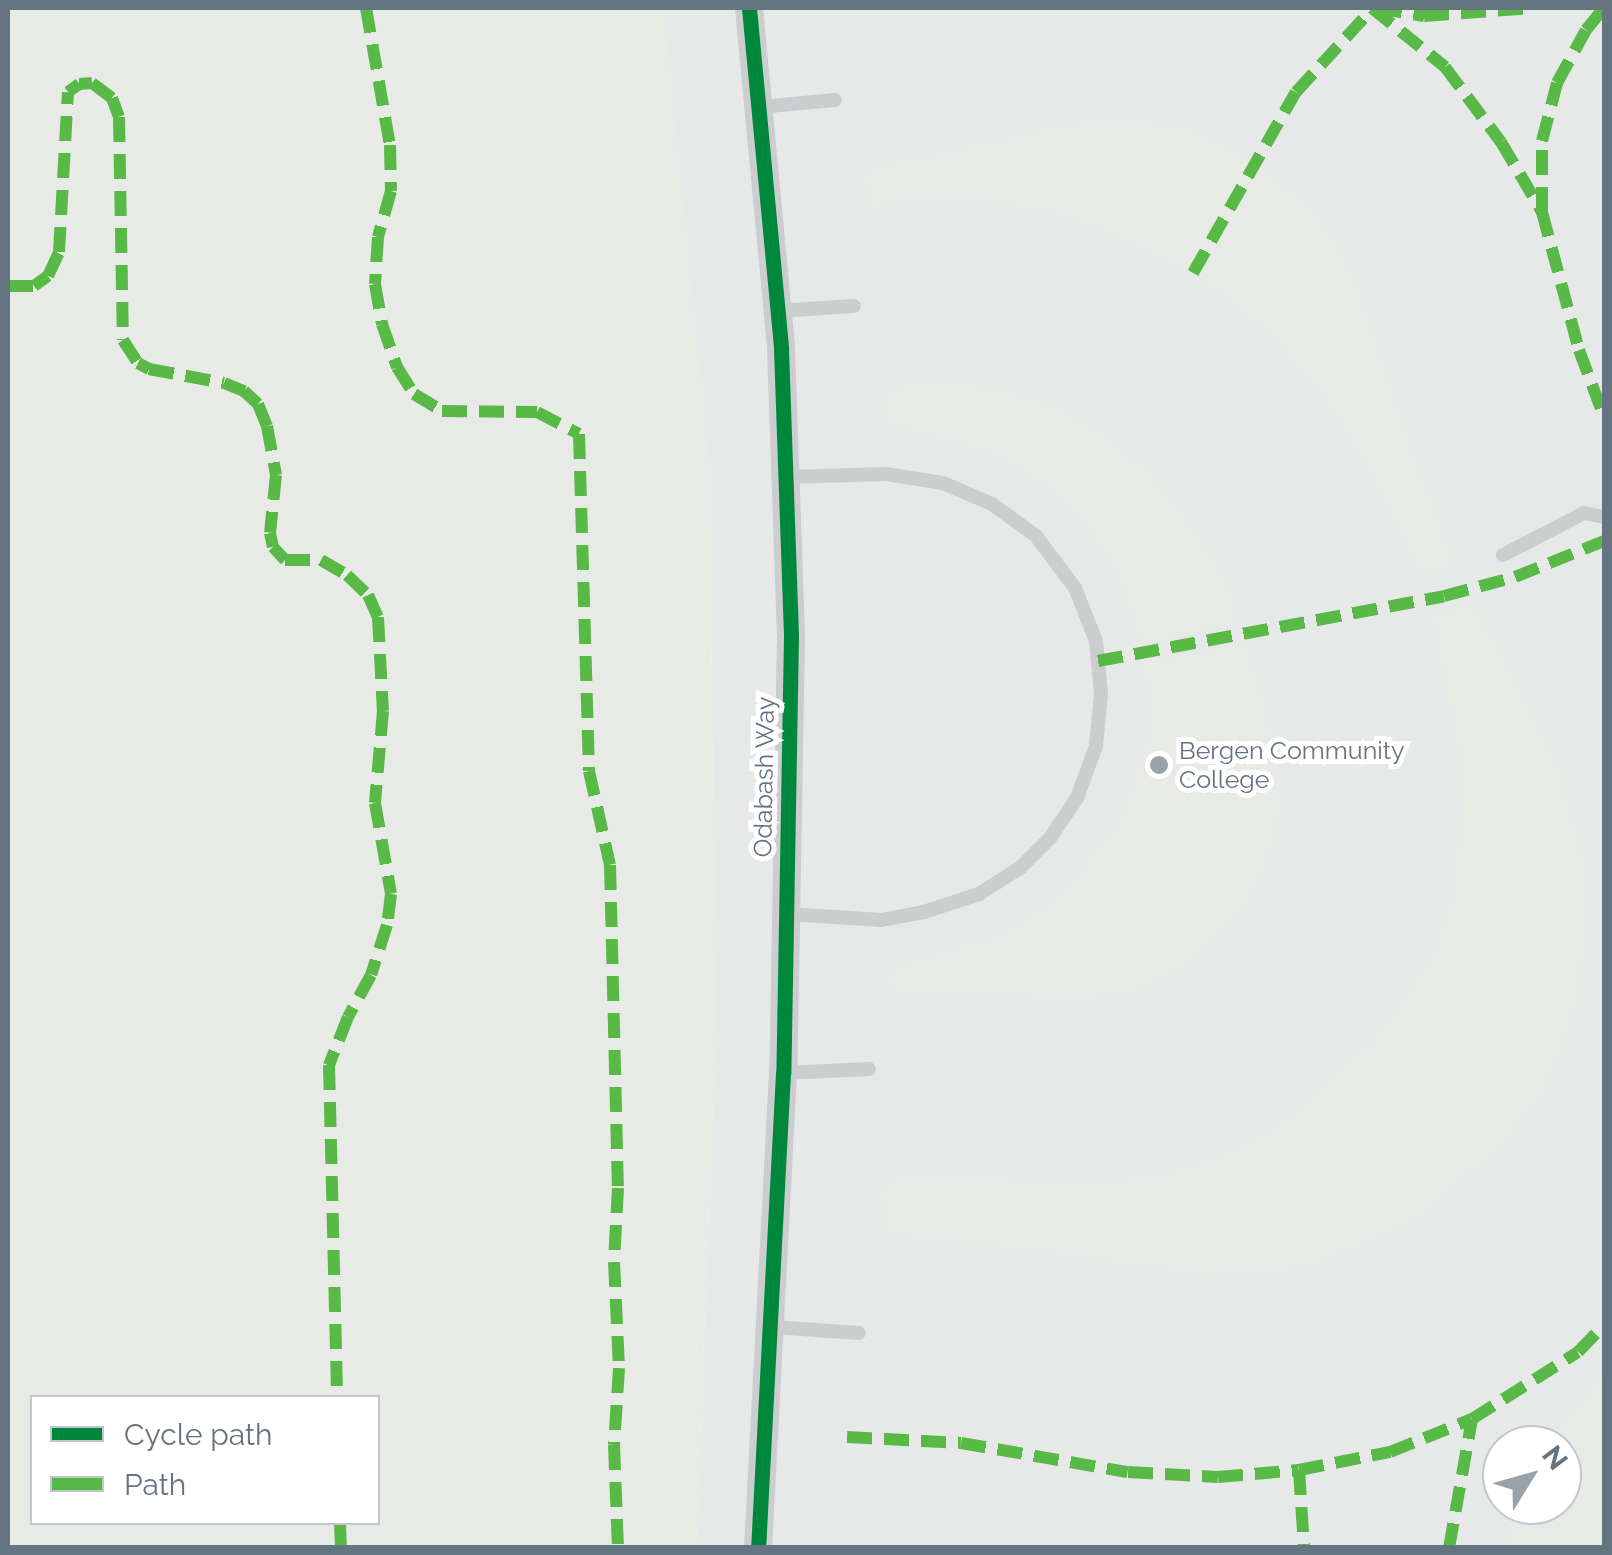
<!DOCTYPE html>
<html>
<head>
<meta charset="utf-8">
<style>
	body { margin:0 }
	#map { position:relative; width:1612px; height:1555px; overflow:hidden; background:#f8f8f8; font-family:Raleway,sans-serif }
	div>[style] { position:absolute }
	.built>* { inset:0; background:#e7e8e8 }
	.green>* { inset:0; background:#e7eae5 }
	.service>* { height:14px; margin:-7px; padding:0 7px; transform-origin:7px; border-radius:7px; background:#cbcdce }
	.minor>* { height:28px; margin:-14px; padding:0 14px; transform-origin:14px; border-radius:14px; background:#cbcdce }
	.quiet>* { height:12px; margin-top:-6px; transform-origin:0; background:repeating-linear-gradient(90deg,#58b947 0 25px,transparent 0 37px) }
	.cycleway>* { height:15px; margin:-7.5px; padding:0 7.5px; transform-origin:7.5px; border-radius:7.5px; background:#00873e }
	.dots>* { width:28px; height:28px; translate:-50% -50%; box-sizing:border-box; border:5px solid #fff; border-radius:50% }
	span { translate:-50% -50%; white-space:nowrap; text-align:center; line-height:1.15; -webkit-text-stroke:10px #fff; paint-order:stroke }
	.poi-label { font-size:25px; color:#657481 }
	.left { translate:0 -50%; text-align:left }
	.street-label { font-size:25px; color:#657481 }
	.frame { position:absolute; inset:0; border:10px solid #657481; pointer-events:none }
	.legend { position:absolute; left:30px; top:1395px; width:350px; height:130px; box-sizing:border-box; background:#fff; border:2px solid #c1c7cd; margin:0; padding:12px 18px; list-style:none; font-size:30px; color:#657481 }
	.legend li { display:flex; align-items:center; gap:20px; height:50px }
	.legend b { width:50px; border:2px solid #c1c7cd }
	.north { position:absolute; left:1482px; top:1425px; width:100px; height:100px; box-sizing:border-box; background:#fff; border:2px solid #c1c7cd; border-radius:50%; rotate:53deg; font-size:28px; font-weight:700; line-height:40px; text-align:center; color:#657481 }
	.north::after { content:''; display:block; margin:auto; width:35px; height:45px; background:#98a2ab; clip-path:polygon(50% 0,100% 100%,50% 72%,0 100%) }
</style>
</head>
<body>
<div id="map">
	<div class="built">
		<i style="clip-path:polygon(evenodd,662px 8px,1604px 8px,1604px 1547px,696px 1547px,715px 1045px,710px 484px,662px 8px,1502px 1445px,1562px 1445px,1562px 1505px,1502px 1505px,1502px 1445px)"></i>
	</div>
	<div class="green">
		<i style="clip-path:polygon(evenodd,8px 8px,662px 8px,710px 484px,715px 1045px,696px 1547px,8px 1547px,8px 8px,32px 1398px,378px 1398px,378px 1522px,32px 1522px,32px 1398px)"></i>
		<i style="clip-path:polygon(1137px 119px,1186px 128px,1242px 153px,1312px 207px,1338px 245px,1362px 296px,1411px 449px,1456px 563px,1421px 577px,1359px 454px,1322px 396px,1269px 334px,1193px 273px,1074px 219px,1007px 205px,939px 199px,868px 208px,863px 172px,883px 164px,1082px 120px)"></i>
		<i style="clip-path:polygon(916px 379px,996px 387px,1055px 406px,1097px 429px,1141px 464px,1180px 508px,1215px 560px,1242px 620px,1143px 645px,1115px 569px,1091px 533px,1058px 497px,1023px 471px,987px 453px,885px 424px,882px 403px,887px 395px)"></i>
		<i style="clip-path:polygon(1474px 603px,1556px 762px,1585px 862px,1589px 906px,1579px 992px,1565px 1041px,1541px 1097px,1501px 1147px,1412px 1223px,1321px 1263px,1286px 1272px,1205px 1276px,997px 1246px,899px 1238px,887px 1229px,880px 1195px,894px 1175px,1089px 1179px,1149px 1176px,1199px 1162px,1247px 1143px,1287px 1118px,1370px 1043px,1418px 977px,1438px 940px,1451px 895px,1463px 809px,1461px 769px,1432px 616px)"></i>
		<i style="clip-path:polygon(1247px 643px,1273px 735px,1281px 786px,1278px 832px,1261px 879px,1237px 916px,1207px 948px,1175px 973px,1135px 993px,1088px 1000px,903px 996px,891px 988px,887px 977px,893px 967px,1008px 931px,1051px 901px,1117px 828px,1145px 746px,1149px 704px,1142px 665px)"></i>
		<i style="clip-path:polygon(1604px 1374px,1604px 1547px,1507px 1547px,1519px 1505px,1562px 1505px,1562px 1445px,1547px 1445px)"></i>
	</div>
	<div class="service">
		<i style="left:760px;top:107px;width:75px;rotate:-5.3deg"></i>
		<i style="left:778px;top:311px;width:76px;rotate:-3.8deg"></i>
		<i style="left:787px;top:477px;width:99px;rotate:-1.7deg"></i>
		<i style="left:886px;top:474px;width:58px;rotate:9deg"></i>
		<i style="left:943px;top:483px;width:53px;rotate:23.2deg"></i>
		<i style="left:992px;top:504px;width:54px;rotate:36deg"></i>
		<i style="left:1036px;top:536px;width:65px;rotate:53.1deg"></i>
		<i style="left:1075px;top:588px;width:57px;rotate:68.4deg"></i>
		<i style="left:1096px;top:641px;width:53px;rotate:84.6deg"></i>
		<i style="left:1101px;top:694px;width:52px;rotate:95.5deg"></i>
		<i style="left:1096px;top:746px;width:55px;rotate:110.1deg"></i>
		<i style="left:1077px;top:798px;width:48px;rotate:124deg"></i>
		<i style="left:1050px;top:838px;width:42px;rotate:135deg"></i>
		<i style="left:1020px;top:868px;width:49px;rotate:147.6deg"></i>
		<i style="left:979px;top:894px;width:58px;rotate:161.9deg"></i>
		<i style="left:924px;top:912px;width:44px;rotate:169.5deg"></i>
		<i style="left:881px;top:920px;width:94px;rotate:-176.3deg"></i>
		<i style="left:1503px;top:555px;width:91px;rotate:-27.4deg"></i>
		<i style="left:1584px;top:513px;width:20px;rotate:11deg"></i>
		<i style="left:783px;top:1073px;width:86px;rotate:-2.7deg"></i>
		<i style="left:773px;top:1327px;width:86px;rotate:4deg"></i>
	</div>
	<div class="minor">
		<i style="left:749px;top:8px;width:342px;rotate:84.6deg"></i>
		<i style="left:781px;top:349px;width:287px;rotate:88deg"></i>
		<i style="left:791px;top:636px;width:437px;rotate:91deg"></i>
		<i style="left:783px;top:1073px;width:476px;rotate:93deg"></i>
	</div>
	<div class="quiet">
		<i style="left:366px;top:8px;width:139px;rotate:80.1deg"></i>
		<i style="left:390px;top:145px;width:46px;rotate:88.8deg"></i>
		<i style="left:391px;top:191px;width:48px;rotate:105.8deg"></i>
		<i style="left:378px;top:237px;width:47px;rotate:93.7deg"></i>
		<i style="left:375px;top:284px;width:41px;rotate:80.1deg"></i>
		<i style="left:382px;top:324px;width:46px;rotate:70.8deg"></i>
		<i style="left:397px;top:367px;width:32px;rotate:58deg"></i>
		<i style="left:414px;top:394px;width:33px;rotate:31deg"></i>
		<i style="left:442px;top:411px;width:95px;rotate:0.6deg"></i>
		<i style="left:537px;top:412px;width:47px;rotate:27.6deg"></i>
		<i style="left:579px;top:434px;width:337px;rotate:88.3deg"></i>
		<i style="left:589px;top:771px;width:96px;rotate:77.4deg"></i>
		<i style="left:610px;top:865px;width:323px;rotate:88.6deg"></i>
		<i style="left:618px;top:1188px;width:74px;rotate:93.1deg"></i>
		<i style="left:614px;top:1262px;width:106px;rotate:87.3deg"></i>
		<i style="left:619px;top:1368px;width:77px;rotate:93.7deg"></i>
		<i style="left:614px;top:1445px;width:103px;rotate:87.8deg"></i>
		<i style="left:1372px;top:8px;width:94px;rotate:38.9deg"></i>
		<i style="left:1445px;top:67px;width:94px;rotate:53.3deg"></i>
		<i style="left:1501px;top:142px;width:81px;rotate:59.6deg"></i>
		<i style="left:1542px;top:212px;width:143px;rotate:75deg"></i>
		<i style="left:1579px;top:350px;width:72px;rotate:69.5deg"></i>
		<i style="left:1377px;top:8px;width:48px;rotate:9.7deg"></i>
		<i style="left:1424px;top:16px;width:108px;rotate:-4.2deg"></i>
		<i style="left:1542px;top:212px;width:71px;rotate:-90deg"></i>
		<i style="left:1542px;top:141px;width:60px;rotate:-75.5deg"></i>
		<i style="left:1557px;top:83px;width:60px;rotate:-61.3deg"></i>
		<i style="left:1586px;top:30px;width:28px;rotate:-51deg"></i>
		<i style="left:1193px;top:273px;width:208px;rotate:-60.4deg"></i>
		<i style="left:1296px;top:92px;width:114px;rotate:-47.5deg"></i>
		<i style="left:8px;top:286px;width:26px"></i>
		<i style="left:34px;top:286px;width:17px;rotate:-36deg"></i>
		<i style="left:48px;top:276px;width:26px;rotate:-65deg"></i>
		<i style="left:59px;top:252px;width:160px;rotate:-86.8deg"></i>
		<i style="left:68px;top:92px;width:14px;rotate:-36deg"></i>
		<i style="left:79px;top:84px;width:13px;rotate:-4deg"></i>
		<i style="left:92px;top:83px;width:25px;rotate:37deg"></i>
		<i style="left:112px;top:98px;width:20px;rotate:70deg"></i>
		<i style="left:119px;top:117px;width:223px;rotate:89deg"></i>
		<i style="left:123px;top:340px;width:27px;rotate:57deg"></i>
		<i style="left:138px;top:363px;width:13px;rotate:29deg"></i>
		<i style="left:149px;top:369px;width:76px;rotate:10.6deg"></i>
		<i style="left:224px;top:383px;width:22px;rotate:22deg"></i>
		<i style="left:244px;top:391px;width:19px;rotate:43deg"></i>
		<i style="left:258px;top:404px;width:24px;rotate:68deg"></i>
		<i style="left:267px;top:426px;width:50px;rotate:79.6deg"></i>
		<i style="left:276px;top:475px;width:58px;rotate:95.9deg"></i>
		<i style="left:270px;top:533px;width:14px;rotate:78deg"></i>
		<i style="left:273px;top:547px;width:18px;rotate:47deg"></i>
		<i style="left:285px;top:560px;width:36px"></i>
		<i style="left:321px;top:560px;width:30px;rotate:30deg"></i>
		<i style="left:347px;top:575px;width:29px;rotate:44deg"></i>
		<i style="left:368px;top:595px;width:24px;rotate:66deg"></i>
		<i style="left:378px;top:617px;width:94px;rotate:87deg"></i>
		<i style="left:383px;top:711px;width:92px;rotate:95deg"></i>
		<i style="left:375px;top:803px;width:92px;rotate:80deg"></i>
		<i style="left:391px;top:894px;width:31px;rotate:97deg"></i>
		<i style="left:387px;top:925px;width:52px;rotate:107.7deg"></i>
		<i style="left:371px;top:975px;width:48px;rotate:118.7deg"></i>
		<i style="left:348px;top:1017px;width:52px;rotate:111.6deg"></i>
		<i style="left:329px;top:1065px;width:333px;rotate:88.6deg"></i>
		<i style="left:1098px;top:661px;width:352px;rotate:-10.6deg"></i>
		<i style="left:1444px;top:596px;width:73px;rotate:-15deg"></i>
		<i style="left:1515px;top:577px;width:96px;rotate:-22deg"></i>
		<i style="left:847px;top:1437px;width:114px;rotate:3deg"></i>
		<i style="left:961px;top:1443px;width:169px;rotate:9.9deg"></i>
		<i style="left:1128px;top:1472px;width:90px;rotate:3.2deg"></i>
		<i style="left:1218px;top:1477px;width:81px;rotate:-4.9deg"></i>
		<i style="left:1299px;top:1470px;width:93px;rotate:-11.2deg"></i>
		<i style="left:1390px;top:1452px;width:88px;rotate:-21.9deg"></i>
		<i style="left:1472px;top:1419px;width:125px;rotate:-32.3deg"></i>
		<i style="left:1578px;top:1352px;width:37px;rotate:-46deg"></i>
		<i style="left:1299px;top:1470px;width:78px;rotate:86.3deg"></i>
		<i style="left:340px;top:1522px;width:26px;rotate:88deg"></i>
		<i style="left:1449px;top:1548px;width:131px;rotate:-79.9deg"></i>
	</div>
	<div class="cycleway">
		<i style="left:749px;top:8px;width:342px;rotate:84.6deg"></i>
		<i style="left:781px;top:349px;width:287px;rotate:88deg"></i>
		<i style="left:791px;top:636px;width:437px;rotate:91deg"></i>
		<i style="left:783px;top:1073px;width:476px;rotate:93deg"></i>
	</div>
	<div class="dots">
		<i style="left:1159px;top:765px;background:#98a2ab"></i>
	</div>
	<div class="poi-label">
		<span class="left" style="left:1179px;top:765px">Bergen Community<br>College</span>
	</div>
	<div class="street-label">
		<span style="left:764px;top:777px;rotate:-89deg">Odabash Way</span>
	</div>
	<div class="frame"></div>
	<ul class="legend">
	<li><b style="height:12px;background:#00873e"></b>Cycle path</li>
	<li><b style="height:12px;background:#58b947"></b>Path</li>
	</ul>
	<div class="north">N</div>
</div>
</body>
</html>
